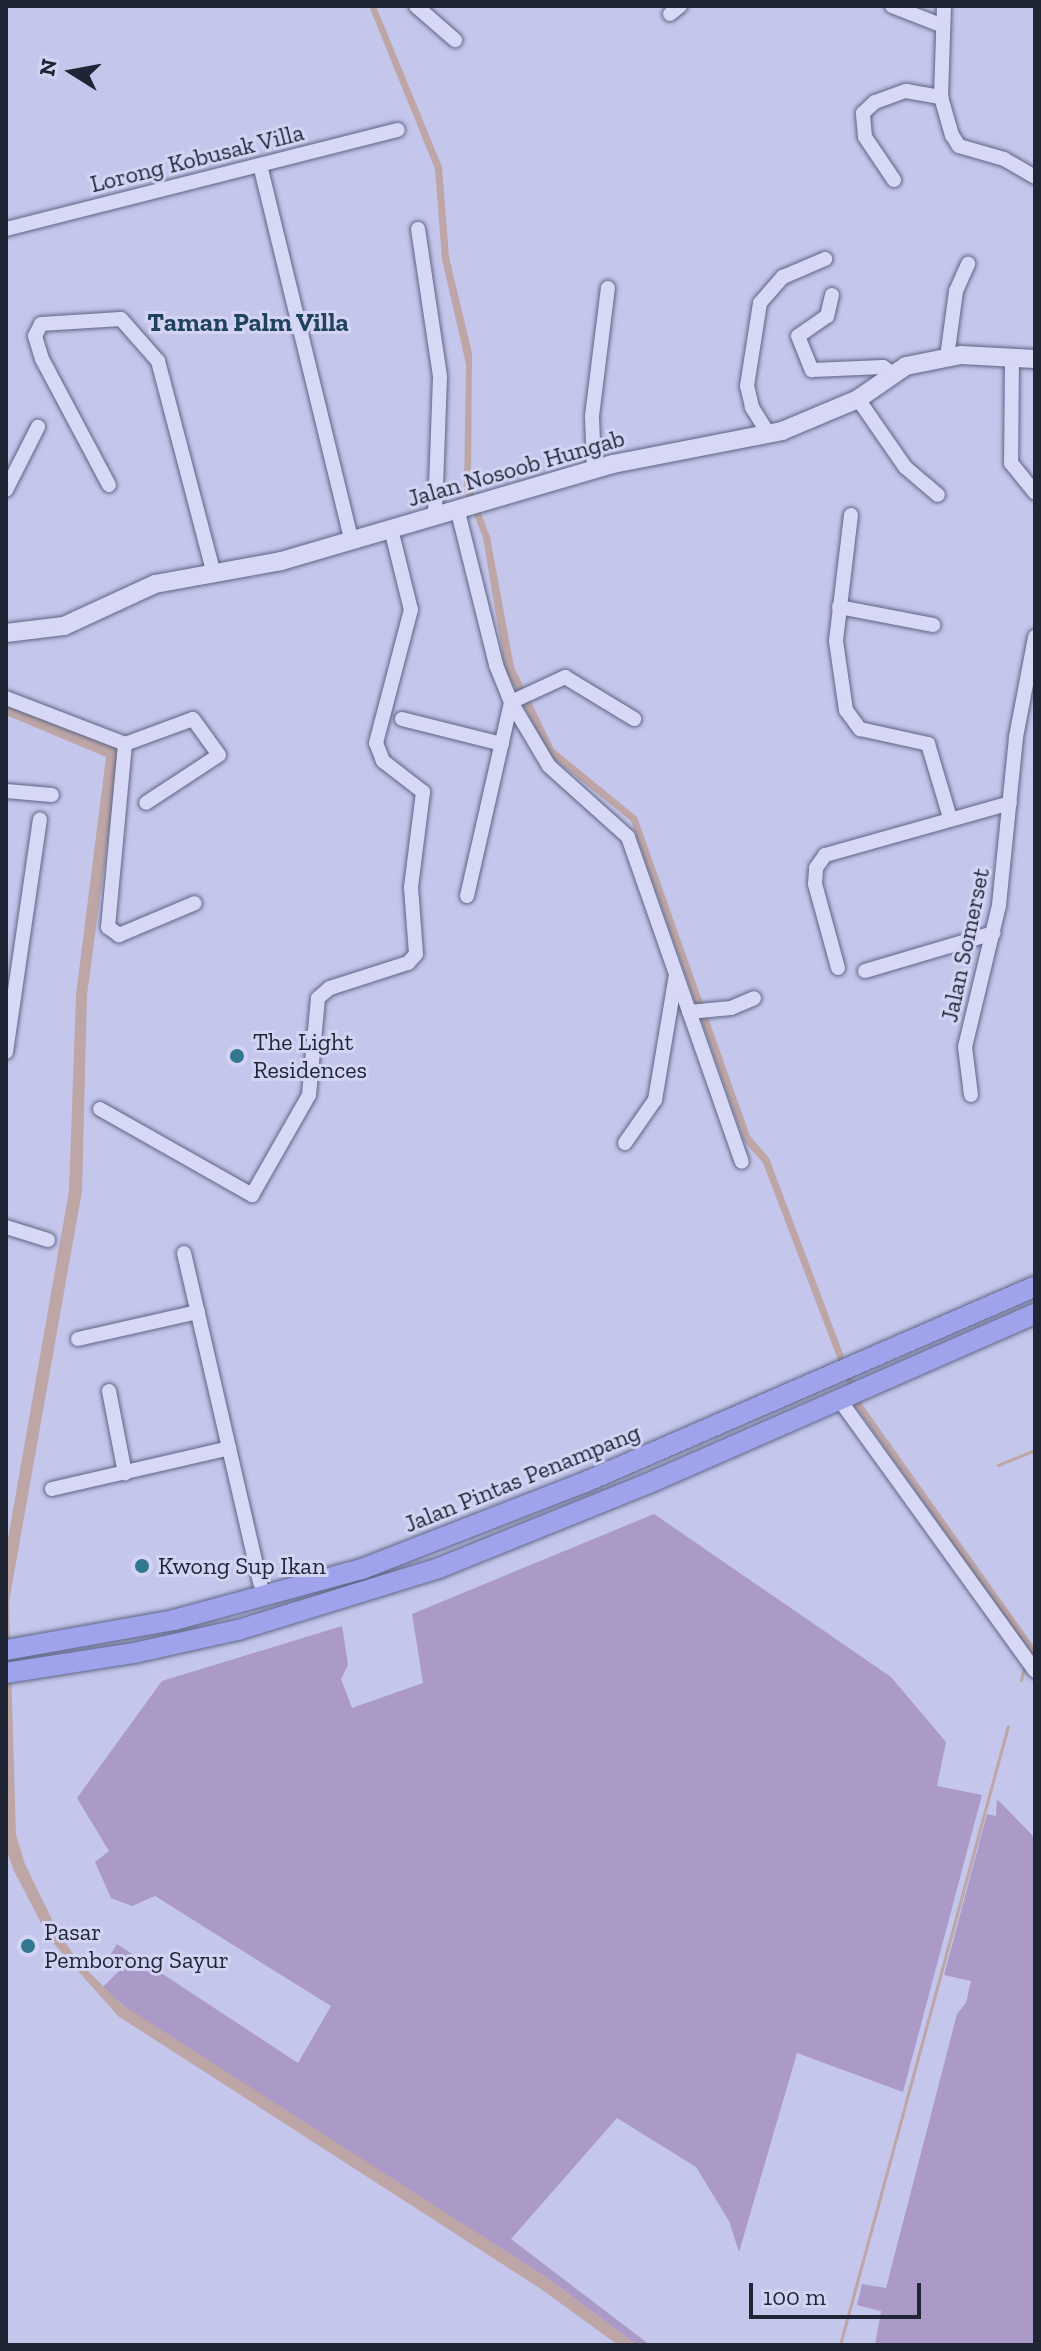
<!DOCTYPE html>
<html>
<head>
<meta charset="utf-8">
<style>
	body { margin:0 }
	#map { position:relative; width:1041px; height:2351px; overflow:hidden; background:#c4c6eb; font-family:"Zilla Slab",serif }
	div>[style] { position:absolute }
	.green>* { inset:0; background:#ab99c8 }
	.water>* { inset:0; background:#bea6a7 }
	.stream>* { height:3px; margin:-1.5px; padding:0 1.5px; transform-origin:1.5px; border-radius:1.5px; background:#bea6a7 }
	.roads { filter:drop-shadow(0 0 2px #5c6584) drop-shadow(0 0 2px #5c6584) }
	.street>* { height:14px; margin:-7px; padding:0 7px; transform-origin:7px; border-radius:7px; background:#d7d8f6 }
	.secondary>* { height:18px; margin:-9px; padding:0 9px; transform-origin:9px; border-radius:9px; background:#d7d8f6 }
	.primary>* { height:20px; margin:-10px; padding:0 10px; transform-origin:10px; border-radius:10px; background:#9fa3eb }
	.dots>* { width:22px; height:22px; translate:-50% -50%; box-sizing:border-box; border:4px solid #d3d4f3; border-radius:50% }
	span { translate:-50% -50%; white-space:nowrap; text-align:center; line-height:1.15; -webkit-text-stroke:6px #d3d4f3; paint-order:stroke }
	.street-label { font-size:24px; color:#1f2535 }
	.poi-label { font-size:24px; color:#1f2535 }
	.left { translate:0 -50%; text-align:left }
	.neighbourhood-label { font-size:26px; color:#21425f; font-weight:700 }
	.frame { position:absolute; inset:0; border:8px solid #1f2535; pointer-events:none }
	.north { position:absolute; left:32px; top:32px; width:80px; height:80px; -webkit-text-stroke:6px #d3d4f3; paint-order:stroke; rotate:281deg; font-size:22px; font-weight:700; line-height:32px; text-align:center; color:#1f2535 }
	.north::after { content:''; display:block; margin:auto; width:28px; height:36px; background:#1f2535; clip-path:polygon(50% 0,100% 100%,50% 72%,0 100%) }
	.scale { position:absolute; left:749px; top:2283px; width:172px; height:36px; box-sizing:border-box; border:4px solid #1f2535; border-top:0; padding-left:10px; font-size:24px; line-height:28px; white-space:nowrap; color:#1f2535; -webkit-text-stroke:6px #d3d4f3; paint-order:stroke }
</style>
</head>
<body>
<div id="map">
	<div class="green">
		<i style="clip-path:polygon(654px 1514px,891px 1677px,946px 1742px,937px 1786px,982px 1795px,903px 2092px,797px 2053px,739px 2252px,729px 2221px,696px 2167px,617px 2118px,511px 2239px,650px 2345px,637px 2345px,546px 2277px,145px 2023px,102px 1988px,119px 1971px,106px 1962px,117px 1944px,298px 2063px,331px 2006px,155px 1896px,132px 1906px,111px 1898px,95px 1862px,109px 1851px,77px 1798px,162px 1681px,342px 1626px,348px 1665px,341px 1679px,352px 1708px,423px 1683px,412px 1614px)"></i>
		<i style="clip-path:polygon(997px 1799px,1035px 1838px,1035px 2345px,875px 2345px,881px 2311px,857px 2305px,862px 2284px,886px 2288px,957px 2014px,966px 2003px,971px 1981px,944px 1975px,987px 1814px,996px 1816px)"></i>
	</div>
	<div class="water">
		<i style="clip-path:polygon(369px 6px,376px 6px,442px 167px,449px 257px,472px 353px,471px 487px,490px 537px,514px 667px,554px 749px,637px 817px,750px 1136px,769px 1158px,862px 1404px,1035px 1648px,1035px 1660px,856px 1407px,763px 1163px,744px 1141px,631px 821px,549px 755px,505px 669px,483px 538px,464px 489px,466px 364px,442px 259px,435px 169px)"></i>
		<i style="clip-path:polygon(6px 703px,120px 748px,87px 995px,82px 1191px,9px 1602px,16px 1835px,25px 1864px,58px 1932px,79px 1962px,121px 2004px,546px 2277px,637px 2345px,618px 2345px,541px 2289px,118px 2016px,49px 1938px,14px 1871px,6px 1848px,6px 1550px,69px 1191px,76px 995px,106px 757px,6px 715px)"></i>
	</div>
	<div class="stream">
		<i style="left:998px;top:1465px;width:40px;rotate:-22deg"></i>
		<i style="left:1021px;top:1680px;width:12px;rotate:-76deg"></i>
		<i style="left:840px;top:2345px;width:641px;rotate:-74.82deg"></i>
	</div>
	<div class="roads">
		<div class="street">
			<i style="left:416px;top:6px;width:52px;rotate:41.1deg"></i>
			<i style="left:892px;top:6px;width:55px;rotate:21.4deg"></i>
			<i style="left:944px;top:6px;width:91px;rotate:91.9deg"></i>
			<i style="left:941px;top:97px;width:40px;rotate:74deg"></i>
			<i style="left:952px;top:135px;width:13px;rotate:58deg"></i>
			<i style="left:959px;top:146px;width:47px;rotate:16.1deg"></i>
			<i style="left:1004px;top:159px;width:36px;rotate:30deg"></i>
			<i style="left:670px;top:14px;width:13px;rotate:-39deg"></i>
			<i style="left:260px;top:165px;width:387px;rotate:76.3deg"></i>
			<i style="left:894px;top:180px;width:52px;rotate:-124deg"></i>
			<i style="left:865px;top:137px;width:24px;rotate:-95deg"></i>
			<i style="left:863px;top:113px;width:16px;rotate:-43deg"></i>
			<i style="left:875px;top:102px;width:33px;rotate:-20deg"></i>
			<i style="left:906px;top:91px;width:36px;rotate:10deg"></i>
			<i style="left:6px;top:229px;width:404px;rotate:-14.2deg"></i>
			<i style="left:418px;top:229px;width:150px;rotate:81.5deg"></i>
			<i style="left:440px;top:377px;width:137px;rotate:92.1deg"></i>
			<i style="left:832px;top:295px;width:22px;rotate:103deg"></i>
			<i style="left:827px;top:316px;width:35px;rotate:145deg"></i>
			<i style="left:798px;top:336px;width:37px;rotate:68deg"></i>
			<i style="left:812px;top:370px;width:71px;rotate:-2.4deg"></i>
			<i style="left:883px;top:367px;width:14px;rotate:36deg"></i>
			<i style="left:947px;top:357px;width:67px;rotate:-82.2deg"></i>
			<i style="left:956px;top:291px;width:30px;rotate:-66deg"></i>
			<i style="left:1012px;top:357px;width:106px;rotate:90.5deg"></i>
			<i style="left:1011px;top:463px;width:38px;rotate:51deg"></i>
			<i style="left:858px;top:399px;width:83px;rotate:55.3deg"></i>
			<i style="left:905px;top:467px;width:43px;rotate:40.3deg"></i>
			<i style="left:768px;top:433px;width:31px;rotate:-122deg"></i>
			<i style="left:752px;top:407px;width:22px;rotate:-103deg"></i>
			<i style="left:747px;top:386px;width:84px;rotate:-81.1deg"></i>
			<i style="left:760px;top:303px;width:35px;rotate:-49deg"></i>
			<i style="left:783px;top:277px;width:46px;rotate:-23.2deg"></i>
			<i style="left:594px;top:469px;width:53px;rotate:-92.2deg"></i>
			<i style="left:592px;top:416px;width:129px;rotate:-82.9deg"></i>
			<i style="left:109px;top:485px;width:143px;rotate:-118deg"></i>
			<i style="left:42px;top:359px;width:24px;rotate:-107deg"></i>
			<i style="left:35px;top:336px;width:13px;rotate:-63deg"></i>
			<i style="left:41px;top:324px;width:80px;rotate:-3.6deg"></i>
			<i style="left:121px;top:319px;width:56px;rotate:48.6deg"></i>
			<i style="left:158px;top:361px;width:220px;rotate:75.3deg"></i>
			<i style="left:6px;top:490px;width:71px;rotate:-63.1deg"></i>
			<i style="left:457px;top:508px;width:162px;rotate:76deg"></i>
			<i style="left:496px;top:665px;width:40px;rotate:68deg"></i>
			<i style="left:511px;top:702px;width:74px;rotate:59.3deg"></i>
			<i style="left:549px;top:766px;width:106px;rotate:41.9deg"></i>
			<i style="left:628px;top:837px;width:344px;rotate:70.7deg"></i>
			<i style="left:851px;top:515px;width:127px;rotate:96.8deg"></i>
			<i style="left:836px;top:641px;width:70px;rotate:81.8deg"></i>
			<i style="left:846px;top:710px;width:24px;rotate:54deg"></i>
			<i style="left:860px;top:729px;width:70px;rotate:12.4deg"></i>
			<i style="left:928px;top:744px;width:77px;rotate:73.4deg"></i>
			<i style="left:839px;top:607px;width:96px;rotate:10.8deg"></i>
			<i style="left:6px;top:698px;width:128px;rotate:21.1deg"></i>
			<i style="left:125px;top:744px;width:72px;rotate:-20.2deg"></i>
			<i style="left:193px;top:719px;width:44px;rotate:54.2deg"></i>
			<i style="left:219px;top:755px;width:87px;rotate:146.7deg"></i>
			<i style="left:402px;top:719px;width:103px;rotate:14deg"></i>
			<i style="left:125px;top:744px;width:184px;rotate:95.3deg"></i>
			<i style="left:108px;top:927px;width:14px;rotate:36deg"></i>
			<i style="left:119px;top:935px;width:82px;rotate:-22.8deg"></i>
			<i style="left:6px;top:791px;width:46px;rotate:5deg"></i>
			<i style="left:467px;top:896px;width:199px;rotate:-77.2deg"></i>
			<i style="left:511px;top:702px;width:60px;rotate:-24.8deg"></i>
			<i style="left:565px;top:677px;width:81px;rotate:31.3deg"></i>
			<i style="left:838px;top:968px;width:87px;rotate:-105.3deg"></i>
			<i style="left:815px;top:884px;width:16px;rotate:-86deg"></i>
			<i style="left:816px;top:868px;width:16px;rotate:-55deg"></i>
			<i style="left:825px;top:855px;width:192px;rotate:-15.7deg"></i>
			<i style="left:865px;top:971px;width:134px;rotate:-16.5deg"></i>
			<i style="left:689px;top:1012px;width:42px;rotate:-5.4deg"></i>
			<i style="left:731px;top:1008px;width:25px;rotate:-23deg"></i>
			<i style="left:6px;top:1052px;width:235px;rotate:-81.7deg"></i>
			<i style="left:971px;top:1095px;width:48px;rotate:-97.1deg"></i>
			<i style="left:965px;top:1047px;width:146px;rotate:-76.5deg"></i>
			<i style="left:999px;top:905px;width:169px;rotate:-84.2deg"></i>
			<i style="left:1016px;top:737px;width:102px;rotate:-79.2deg"></i>
			<i style="left:100px;top:1109px;width:175px;rotate:29.5deg"></i>
			<i style="left:252px;top:1195px;width:115px;rotate:-60.3deg"></i>
			<i style="left:309px;top:1095px;width:97px;rotate:-84.7deg"></i>
			<i style="left:318px;top:998px;width:16px;rotate:-40deg"></i>
			<i style="left:330px;top:988px;width:82px;rotate:-17.8deg"></i>
			<i style="left:408px;top:963px;width:12px;rotate:-48deg"></i>
			<i style="left:416px;top:954px;width:67px;rotate:-94.3deg"></i>
			<i style="left:411px;top:887px;width:96px;rotate:-82.8deg"></i>
			<i style="left:423px;top:792px;width:51px;rotate:-142.2deg"></i>
			<i style="left:383px;top:761px;width:19px;rotate:-111deg"></i>
			<i style="left:376px;top:743px;width:138px;rotate:-75.3deg"></i>
			<i style="left:411px;top:610px;width:83px;rotate:-103.9deg"></i>
			<i style="left:625px;top:1143px;width:52px;rotate:-55.1deg"></i>
			<i style="left:655px;top:1100px;width:127px;rotate:-80.5deg"></i>
			<i style="left:6px;top:1227px;width:44px;rotate:17.2deg"></i>
			<i style="left:184px;top:1253px;width:339px;rotate:77deg"></i>
			<i style="left:78px;top:1339px;width:123px;rotate:-12.7deg"></i>
			<i style="left:109px;top:1391px;width:84px;rotate:79deg"></i>
			<i style="left:839px;top:1399px;width:335px;rotate:54.2deg"></i>
			<i style="left:52px;top:1489px;width:182px;rotate:-13deg"></i>
		</div>
		<div class="secondary">
			<i style="left:6px;top:633px;width:58px;rotate:-6.9deg"></i>
			<i style="left:64px;top:626px;width:100px;rotate:-24.8deg"></i>
			<i style="left:155px;top:584px;width:128px;rotate:-10.3deg"></i>
			<i style="left:281px;top:561px;width:346px;rotate:-16.3deg"></i>
			<i style="left:613px;top:464px;width:172px;rotate:-11deg"></i>
			<i style="left:782px;top:431px;width:82px;rotate:-22.8deg"></i>
			<i style="left:858px;top:399px;width:58px;rotate:-34.5deg"></i>
			<i style="left:906px;top:366px;width:56px;rotate:-11.3deg"></i>
			<i style="left:961px;top:355px;width:74px;rotate:3.1deg"></i>
		</div>
		<div class="primary">
			<i style="left:6px;top:1650px;width:171px;rotate:-10.1deg"></i>
			<i style="left:174px;top:1620px;width:195px;rotate:-15.2deg"></i>
			<i style="left:362px;top:1569px;width:237px;rotate:-21.3deg"></i>
			<i style="left:583px;top:1483px;width:493px;rotate:-23.5deg"></i>
			<i style="left:6px;top:1673px;width:130px;rotate:-8.9deg"></i>
			<i style="left:134px;top:1653px;width:107px;rotate:-12.5deg"></i>
			<i style="left:238px;top:1630px;width:210px;rotate:-17.1deg"></i>
			<i style="left:439px;top:1568px;width:224px;rotate:-22deg"></i>
			<i style="left:647px;top:1484px;width:424px;rotate:-23.7deg"></i>
		</div>
	</div>
	<div class="dots">
		<i style="left:237px;top:1056px;background:#30778f"></i>
		<i style="left:142px;top:1566px;background:#30778f"></i>
		<i style="left:28px;top:1946px;background:#30778f"></i>
	</div>
	<div class="street-label">
		<span style="left:197px;top:158px;rotate:-14deg">Lorong Kobusak Villa</span>
		<span style="left:516px;top:468px;rotate:-16deg">Jalan Nosoob Hungab</span>
		<span style="left:965px;top:945px;rotate:-78deg">Jalan Somerset</span>
		<span style="left:522px;top:1478px;rotate:-22deg">Jalan Pintas Penampang</span>
	</div>
	<div class="poi-label">
		<span class="left" style="left:253px;top:1056px">The Light<br>Residences</span>
		<span class="left" style="left:158px;top:1566px">Kwong Sup Ikan</span>
		<span class="left" style="left:44px;top:1946px">Pasar<br>Pemborong Sayur</span>
	</div>
	<div class="neighbourhood-label">
		<span style="left:248px;top:323px">Taman Palm Villa</span>
	</div>
	<div class="frame"></div>
	<div class="north">N</div>
	<div class="scale">100 m</div>
</div>
</body>
</html>
